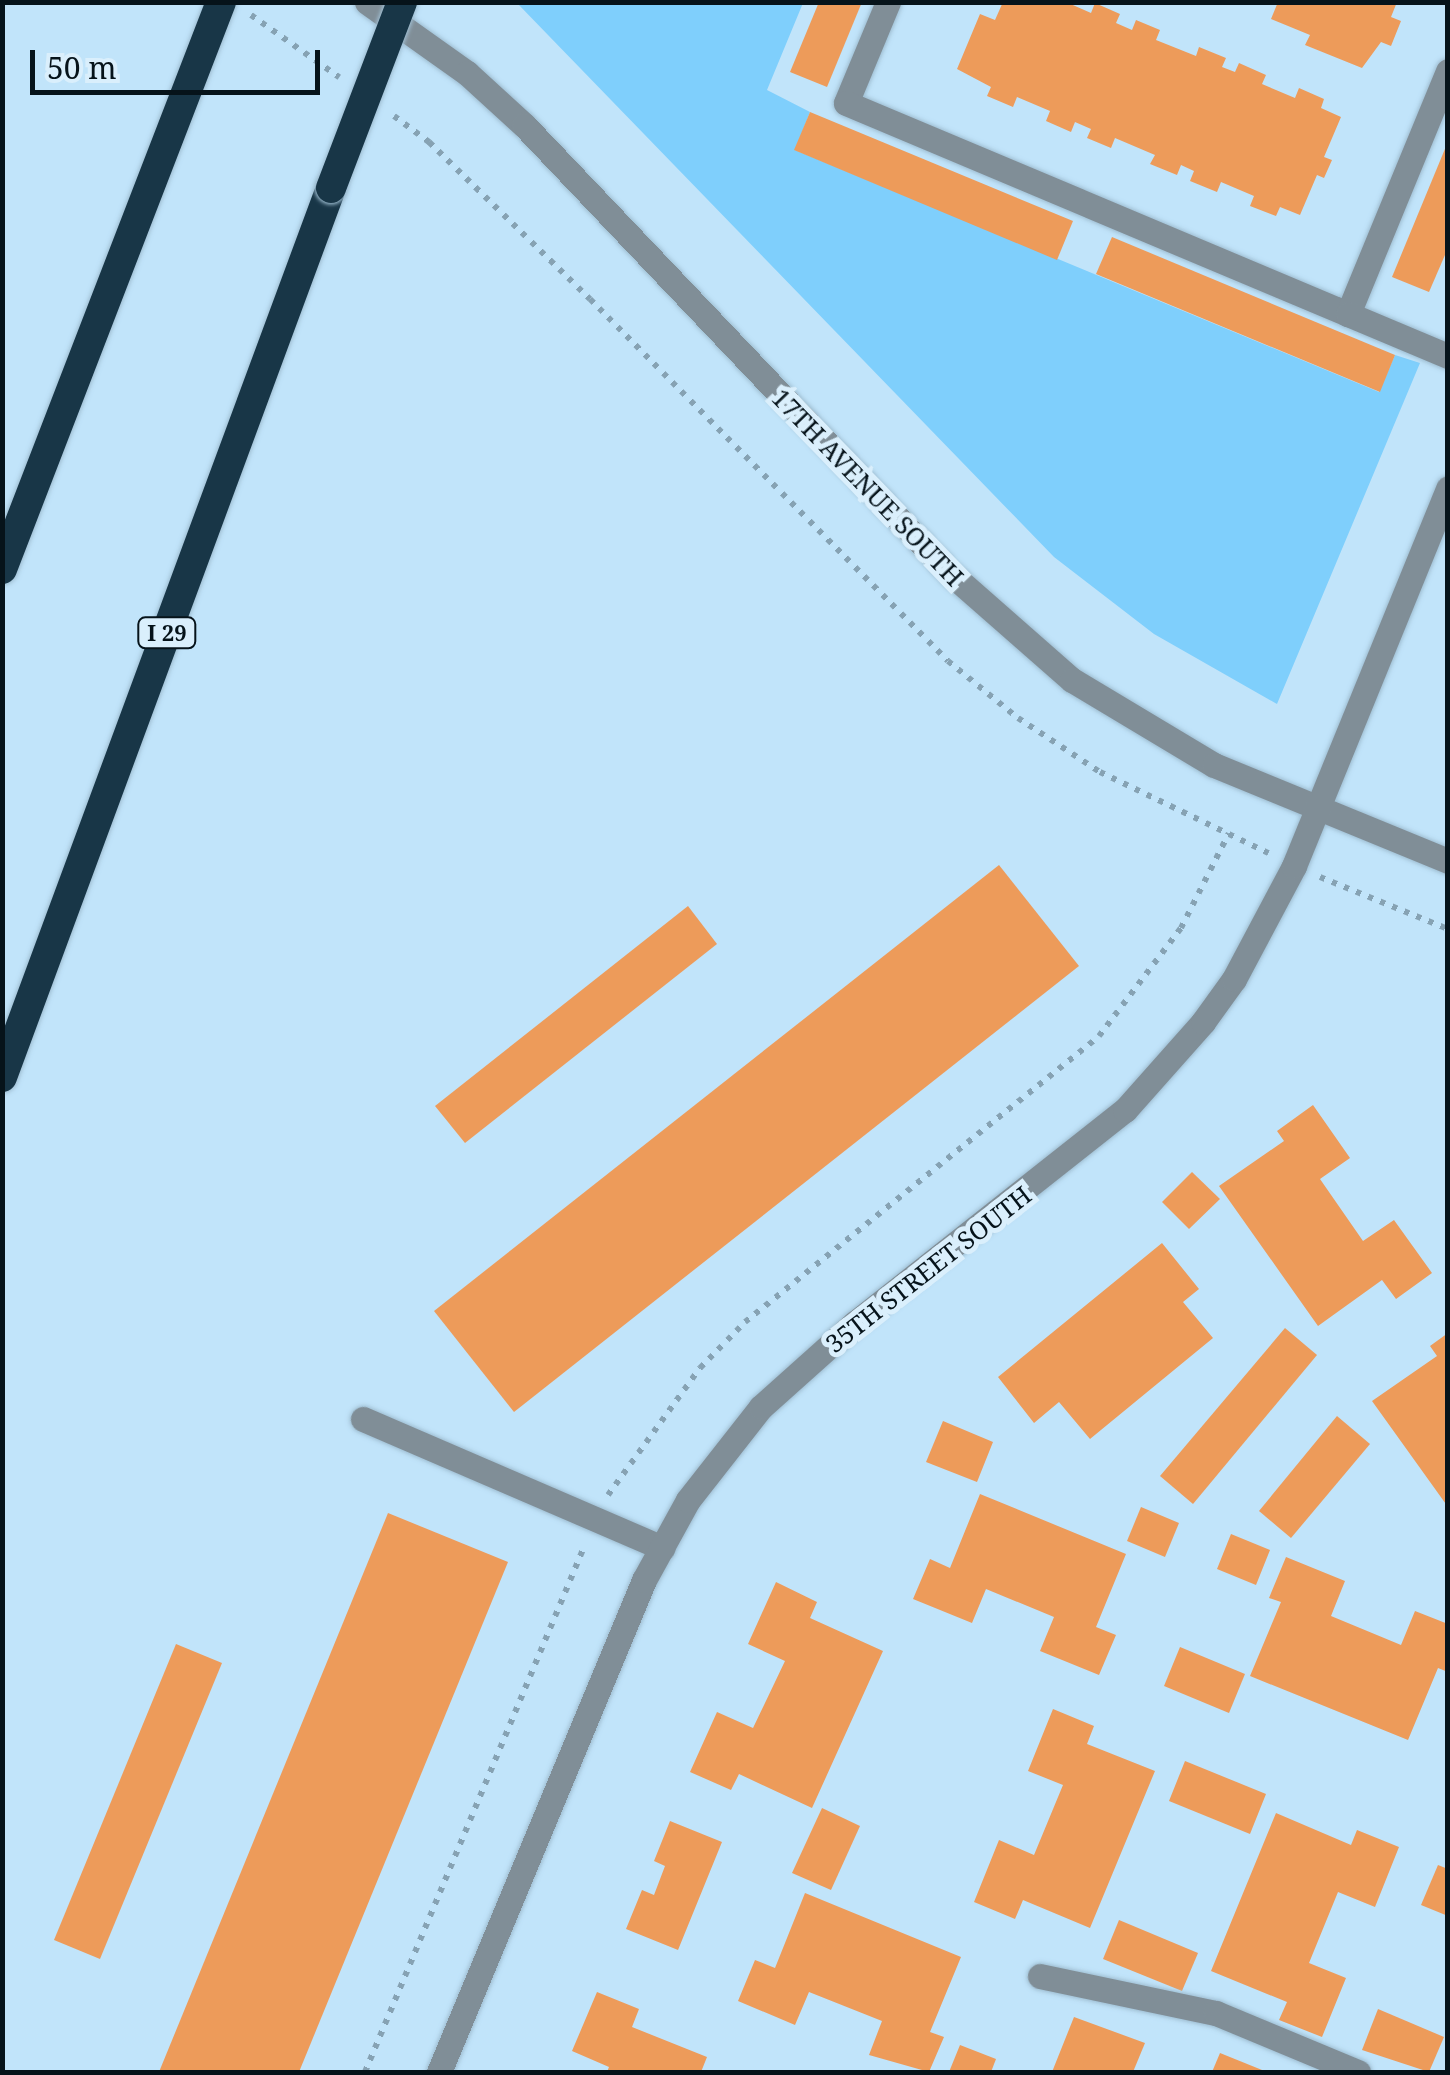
<!DOCTYPE html>
<html>
<head>
<meta charset="utf-8">
<style>
	body { margin:0 }
	#map { position:relative; width:1450px; height:2075px; overflow:hidden; background:#c1e4fa; font-family:"Noto Serif",serif }
	div>[style] { position:absolute }
	.green>* { inset:0; background:#7fcffc }
	.building>* { inset:0; background:#ed9b5a }
	.path>* { height:6px; margin-top:-3px; transform-origin:0; background:repeating-linear-gradient(90deg,#86a2b3 0 5px,transparent 0 13px) }
	.roads { filter:drop-shadow(0 0 2px #9fbed2) drop-shadow(0 0 2px #9fbed2) }
	.minor>* { height:25px; margin:-12.5px; padding:0 12.5px; transform-origin:12.5px; border-radius:12.5px; background:#808e97 }
	.highway>* { height:30px; margin:-15px; padding:0 15px; transform-origin:15px; border-radius:15px; background:#183647 }
	.bridges { filter:drop-shadow(0 0 2px #9fbed2) drop-shadow(0 0 2px #9fbed2) }
	.highway-bridge>* { height:30px; margin:-15px; padding:0 15px; transform-origin:15px; border-radius:15px; background:#183647 }
	span { translate:-50% -50%; white-space:nowrap; text-align:center; line-height:1.15; -webkit-text-stroke:10px #daeffc; paint-order:stroke }
	.shield-label span { padding:2px 8px; background:#daeffc; border:2px solid; border-radius:8px; -webkit-text-stroke-width:0 }
	.shield-label { font-size:22px; color:#06131a; font-weight:700 }
	.street-label { font-size:25px; color:#06131a }
	.frame { position:absolute; inset:0; border:5px solid #06131a; pointer-events:none }
	.scale { position:absolute; left:30px; top:50px; width:290px; height:45px; box-sizing:border-box; border:5px solid #06131a; border-top:0; padding-left:12px; font-size:30px; line-height:35px; white-space:nowrap; color:#06131a; -webkit-text-stroke:8px #daeffc; paint-order:stroke }
</style>
</head>
<body>
<div id="map">
	<div class="green">
		<i style="clip-path:polygon(517px 3px,803px 3px,767px 90px,810px 112px,795px 150px,1379px 392px,1395px 355px,1420px 363px,1277px 704px,1154px 634px,1054px 557px)"></i>
	</div>
	<div class="building">
		<i style="clip-path:polygon(819px 2px,862px 2px,827px 87px,790px 72px)"></i>
		<i style="clip-path:polygon(1003px 2px,1066px 2px,1091px 13px,1095px 3px,1120px 14px,1116px 23px,1132px 30px,1136px 20px,1160px 30px,1156px 40px,1196px 56px,1199px 47px,1226px 58px,1222px 67px,1235px 72px,1239px 63px,1266px 75px,1262px 84px,1295px 98px,1299px 88px,1324px 99px,1321px 108px,1341px 117px,1324px 157px,1332px 160px,1324px 178px,1317px 175px,1300px 215px,1280px 207px,1276px 216px,1250px 206px,1254px 196px,1221px 182px,1217px 192px,1190px 181px,1194px 171px,1181px 165px,1177px 175px,1150px 164px,1155px 155px,1115px 138px,1111px 148px,1087px 138px,1091px 129px,1075px 122px,1071px 132px,1046px 121px,1050px 111px,1017px 97px,1013px 107px,987px 96px,991px 87px,957px 69px,980px 14px,995px 20px)"></i>
		<i style="clip-path:polygon(1278px 2px,1397px 2px,1391px 17px,1401px 21px,1391px 46px,1381px 42px,1362px 68px,1305px 45px,1310px 35px,1271px 19px)"></i>
		<i style="clip-path:polygon(810px 112px,1073px 221px,1057px 260px,794px 150px)"></i>
		<i style="clip-path:polygon(1447px 144px,1448px 248px,1429px 292px,1392px 277px)"></i>
		<i style="clip-path:polygon(1112px 237px,1395px 355px,1380px 392px,1096px 274px)"></i>
		<i style="clip-path:polygon(999px 865px,1079px 966px,514px 1412px,434px 1311px)"></i>
		<i style="clip-path:polygon(688px 906px,717px 944px,465px 1143px,435px 1106px)"></i>
		<i style="clip-path:polygon(1313px 1105px,1350px 1158px,1320px 1179px,1363px 1241px,1394px 1220px,1432px 1273px,1396px 1299px,1382px 1280px,1318px 1326px,1219px 1186px,1284px 1141px,1277px 1131px)"></i>
		<i style="clip-path:polygon(1192px 1172px,1220px 1199px,1189px 1229px,1162px 1202px)"></i>
		<i style="clip-path:polygon(1162px 1243px,1199px 1289px,1183px 1302px,1213px 1338px,1090px 1439px,1059px 1402px,1034px 1423px,998px 1377px)"></i>
		<i style="clip-path:polygon(1285px 1328px,1317px 1355px,1193px 1504px,1160px 1476px)"></i>
		<i style="clip-path:polygon(1448px 1333px,1448px 1507px,1372px 1401px,1437px 1356px,1430px 1346px)"></i>
		<i style="clip-path:polygon(1337px 1416px,1370px 1444px,1291px 1538px,1259px 1511px)"></i>
		<i style="clip-path:polygon(943px 1421px,993px 1442px,977px 1482px,926px 1462px)"></i>
		<i style="clip-path:polygon(980px 1494px,1126px 1554px,1096px 1627px,1116px 1635px,1099px 1675px,1040px 1651px,1054px 1617px,986px 1589px,972px 1623px,913px 1599px,930px 1559px,950px 1568px)"></i>
		<i style="clip-path:polygon(1141px 1507px,1179px 1523px,1165px 1557px,1127px 1541px)"></i>
		<i style="clip-path:polygon(388px 1513px,508px 1562px,299px 2072px,159px 2072px)"></i>
		<i style="clip-path:polygon(1231px 1534px,1270px 1550px,1256px 1585px,1217px 1569px)"></i>
		<i style="clip-path:polygon(1286px 1557px,1345px 1581px,1331px 1616px,1401px 1645px,1415px 1611px,1448px 1624px,1448px 1672px,1438px 1668px,1408px 1740px,1250px 1676px,1281px 1602px,1269px 1598px)"></i>
		<i style="clip-path:polygon(776px 1582px,817px 1602px,810px 1618px,883px 1651px,812px 1808px,739px 1774px,731px 1790px,690px 1772px,717px 1712px,753px 1728px,785px 1661px,748px 1644px)"></i>
		<i style="clip-path:polygon(176px 1644px,222px 1663px,100px 1959px,54px 1940px)"></i>
		<i style="clip-path:polygon(1180px 1647px,1245px 1674px,1229px 1713px,1164px 1686px)"></i>
		<i style="clip-path:polygon(1053px 1709px,1094px 1726px,1087px 1744px,1155px 1771px,1090px 1928px,1023px 1900px,1015px 1919px,974px 1902px,999px 1840px,1034px 1855px,1063px 1785px,1028px 1771px)"></i>
		<i style="clip-path:polygon(1185px 1761px,1266px 1794px,1250px 1834px,1169px 1801px)"></i>
		<i style="clip-path:polygon(822px 1808px,860px 1826px,831px 1890px,792px 1873px)"></i>
		<i style="clip-path:polygon(1276px 1813px,1351px 1845px,1357px 1830px,1399px 1847px,1375px 1907px,1338px 1892px,1309px 1963px,1346px 1978px,1322px 2037px,1279px 2020px,1287px 2002px,1211px 1971px)"></i>
		<i style="clip-path:polygon(670px 1821px,722px 1842px,678px 1950px,626px 1929px,642px 1890px,654px 1895px,665px 1866px,654px 1861px)"></i>
		<i style="clip-path:polygon(1438px 1865px,1448px 1869px,1448px 1916px,1421px 1905px)"></i>
		<i style="clip-path:polygon(805px 1893px,961px 1957px,930px 2032px,944px 2037px,929px 2072px,869px 2055px,882px 2021px,809px 1992px,795px 2025px,738px 2001px,755px 1960px,775px 1968px)"></i>
		<i style="clip-path:polygon(1119px 1920px,1198px 1953px,1182px 1991px,1103px 1959px)"></i>
		<i style="clip-path:polygon(597px 1992px,639px 2009px,632px 2027px,707px 2057px,701px 2072px,607px 2072px,609px 2067px,572px 2051px)"></i>
		<i style="clip-path:polygon(1378px 2009px,1444px 2037px,1429px 2072px,1362px 2050px)"></i>
		<i style="clip-path:polygon(1074px 2017px,1145px 2043px,1133px 2072px,1052px 2072px)"></i>
		<i style="clip-path:polygon(960px 2045px,996px 2059px,991px 2072px,949px 2072px)"></i>
		<i style="clip-path:polygon(1220px 2053px,1267px 2072px,1212px 2072px)"></i>
	</div>
	<div class="path">
		<i style="left:251px;top:15px;width:108px;rotate:35.2deg"></i>
		<i style="left:394px;top:116px;width:44px;rotate:36.6deg"></i>
		<i style="left:429px;top:142px;width:225px;rotate:44.3deg"></i>
		<i style="left:590px;top:299px;width:509px;rotate:45.32deg"></i>
		<i style="left:948px;top:661px;width:90px;rotate:39.2deg"></i>
		<i style="left:1018px;top:718px;width:98px;rotate:33.4deg"></i>
		<i style="left:1100px;top:772px;width:187px;rotate:25.7deg"></i>
		<i style="left:1320px;top:877px;width:138px;rotate:22.1deg"></i>
		<i style="left:608px;top:1495px;width:157px;rotate:-54.1deg"></i>
		<i style="left:700px;top:1368px;width:64px;rotate:-45.6deg"></i>
		<i style="left:745px;top:1322px;width:455px;rotate:-38.9deg"></i>
		<i style="left:1099px;top:1036px;width:136px;rotate:-52.8deg"></i>
		<i style="left:1181px;top:928px;width:106px;rotate:-63.2deg"></i>
		<i style="left:365px;top:2072px;width:569px;rotate:-67.36deg"></i>
	</div>
	<div class="roads">
		<div class="minor">
			<i style="left:367px;top:2px;width:123px;rotate:35.4deg"></i>
			<i style="left:467px;top:73px;width:77px;rotate:42.4deg"></i>
			<i style="left:524px;top:125px;width:618px;rotate:46.44deg"></i>
			<i style="left:950px;top:573px;width:162px;rotate:41.3deg"></i>
			<i style="left:1072px;top:680px;width:165px;rotate:30.9deg"></i>
			<i style="left:1214px;top:765px;width:253px;rotate:22.3deg"></i>
			<i style="left:888px;top:2px;width:109px;rotate:112.6deg"></i>
			<i style="left:846px;top:103px;width:545px;rotate:22.8deg"></i>
			<i style="left:1448px;top:71px;width:263px;rotate:112.4deg"></i>
			<i style="left:1348px;top:314px;width:108px;rotate:22.8deg"></i>
			<i style="left:363px;top:1419px;width:326px;rotate:23.3deg"></i>
			<i style="left:1040px;top:1976px;width:180px;rotate:11.9deg"></i>
			<i style="left:1216px;top:2013px;width:154px;rotate:22.6deg"></i>
			<i style="left:439px;top:2072px;width:533px;rotate:-67.38deg"></i>
			<i style="left:644px;top:1580px;width:91px;rotate:-61.2deg"></i>
			<i style="left:688px;top:1500px;width:118px;rotate:-51.9deg"></i>
			<i style="left:761px;top:1407px;width:126px;rotate:-41.8deg"></i>
			<i style="left:855px;top:1323px;width:344px;rotate:-38.3deg"></i>
			<i style="left:1125px;top:1110px;width:118px;rotate:-48.4deg"></i>
			<i style="left:1203px;top:1022px;width:53px;rotate:-54.2deg"></i>
			<i style="left:1234px;top:979px;width:128px;rotate:-62deg"></i>
			<i style="left:1294px;top:866px;width:408px;rotate:-67.8deg"></i>
		</div>
		<div class="highway">
			<i style="left:2px;top:569px;width:608px;rotate:-68.88deg"></i>
			<i style="left:2px;top:1077px;width:948px;rotate:-69.69deg"></i>
		</div>
	</div>
	<div class="bridges">
		<div class="highway-bridge">
			<i style="left:331px;top:188px;width:199px;rotate:-69.1deg"></i>
		</div>
	</div>
	<div class="shield-label">
		<span style="left:167px;top:633px">I 29</span>
	</div>
	<div class="street-label">
		<span style="left:868px;top:487px;rotate:46deg">17TH AVENUE SOUTH</span>
		<span style="left:928px;top:1269px;rotate:-38deg">35TH STREET SOUTH</span>
	</div>
	<div class="frame"></div>
	<div class="scale">50 m</div>
</div>
</body>
</html>
